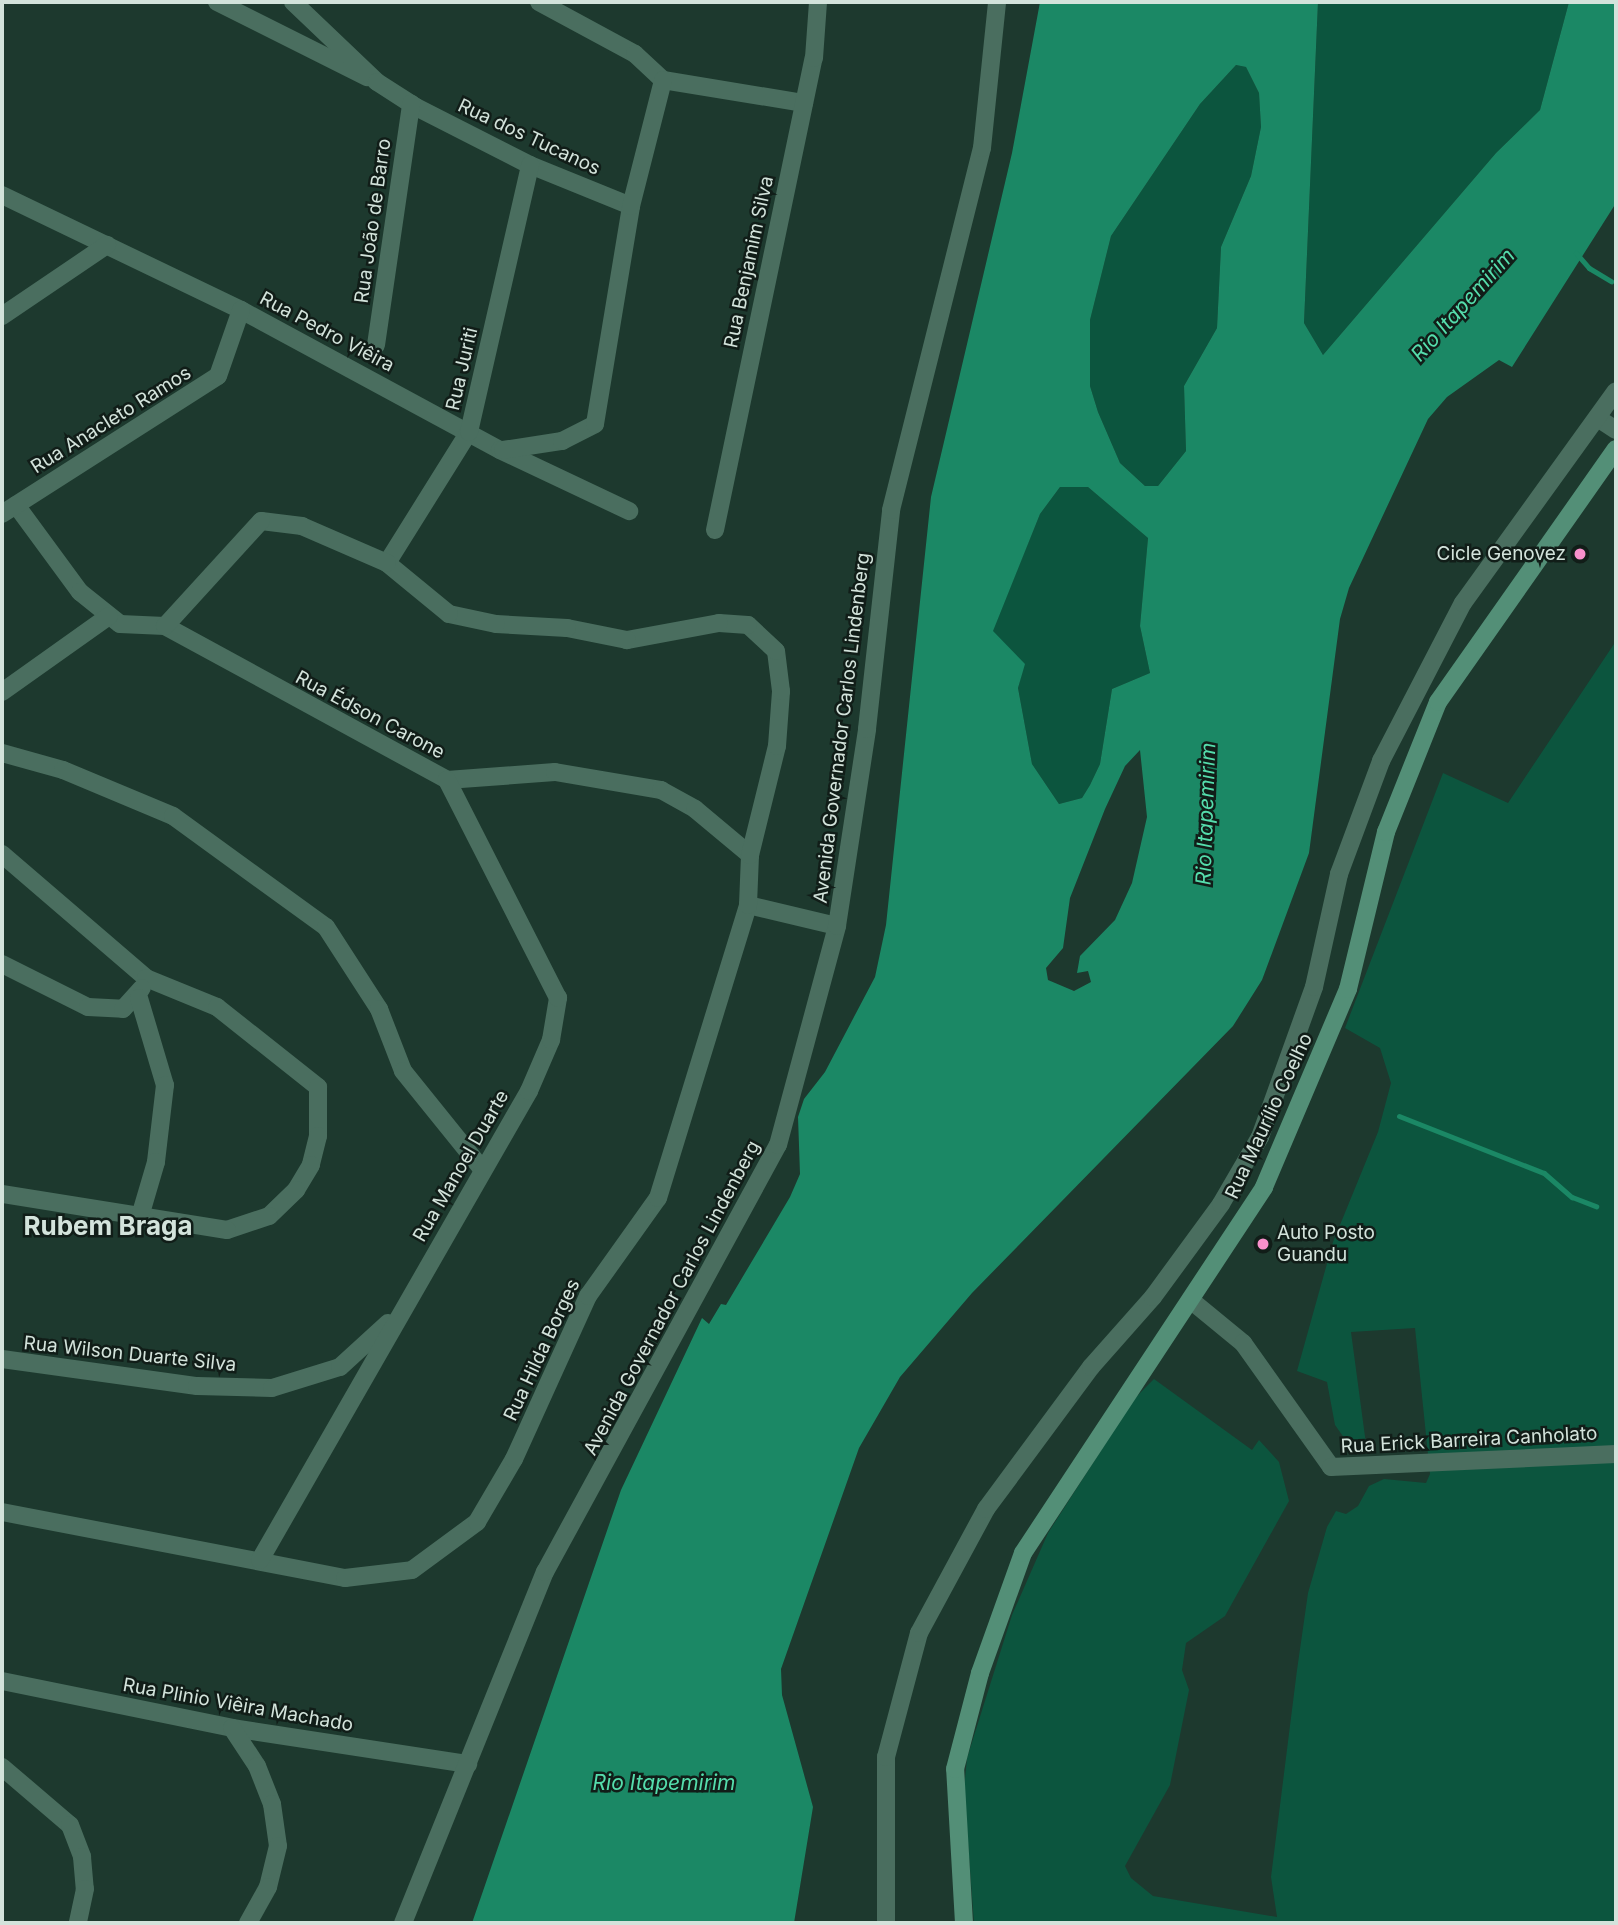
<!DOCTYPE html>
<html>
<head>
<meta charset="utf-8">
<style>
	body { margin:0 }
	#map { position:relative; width:1618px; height:1925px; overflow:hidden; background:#1d392e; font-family:Inter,sans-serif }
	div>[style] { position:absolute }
	.green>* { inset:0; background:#0c553e }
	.water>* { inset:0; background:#1b8865 }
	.stream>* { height:5px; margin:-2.5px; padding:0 2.5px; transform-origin:2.5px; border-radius:2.5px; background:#1b8865 }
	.minor>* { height:18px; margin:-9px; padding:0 9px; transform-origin:9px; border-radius:9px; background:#4a6e5f }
	.tertiary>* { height:18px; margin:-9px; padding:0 9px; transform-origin:9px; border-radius:9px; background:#4a6e5f }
	.secondary>* { height:18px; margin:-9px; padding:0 9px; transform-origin:9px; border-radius:9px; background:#538f77 }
	.dots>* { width:19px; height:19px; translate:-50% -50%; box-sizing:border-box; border:4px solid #111d18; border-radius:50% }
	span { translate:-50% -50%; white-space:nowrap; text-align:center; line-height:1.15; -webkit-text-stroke:5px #111d18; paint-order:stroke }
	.street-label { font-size:19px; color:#d3e3db }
	.poi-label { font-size:19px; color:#d3e3db }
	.right { translate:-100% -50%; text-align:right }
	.left { translate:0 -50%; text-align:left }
	.water-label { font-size:21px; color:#55ddac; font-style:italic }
	.district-label { font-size:26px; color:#d3e3db; font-weight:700 }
	.frame { position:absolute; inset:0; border:4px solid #d3e3db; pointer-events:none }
</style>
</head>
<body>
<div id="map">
	<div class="green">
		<i style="clip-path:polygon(1318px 2px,1569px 2px,1540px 110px,1496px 153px,1323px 355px,1304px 323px)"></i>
		<i style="clip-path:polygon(1236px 65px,1246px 67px,1259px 93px,1261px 127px,1251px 176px,1221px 247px,1217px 328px,1184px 386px,1186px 451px,1158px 486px,1145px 486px,1120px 463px,1098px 412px,1090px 386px,1090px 320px,1111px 236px,1200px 104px)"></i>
		<i style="clip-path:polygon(1060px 487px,1088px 487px,1148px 538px,1140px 626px,1150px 673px,1112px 689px,1100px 764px,1090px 785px,1082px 798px,1059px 804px,1032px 764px,1018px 688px,1024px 664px,992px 631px,1040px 514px)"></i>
		<i style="clip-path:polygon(1616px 641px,1616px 1923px,974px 1923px,964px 1789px,967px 1758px,1012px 1615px,1048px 1533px,1134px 1399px,1154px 1379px,1252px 1450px,1259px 1440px,1279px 1462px,1289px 1501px,1225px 1616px,1186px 1643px,1182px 1670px,1189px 1690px,1170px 1785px,1125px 1866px,1131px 1878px,1153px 1896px,1277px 1917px,1271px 1877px,1297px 1670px,1308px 1593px,1327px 1527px,1336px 1511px,1346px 1514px,1358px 1506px,1369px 1486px,1384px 1479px,1426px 1483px,1430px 1474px,1415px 1328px,1351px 1332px,1366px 1444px,1347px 1442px,1335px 1425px,1327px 1382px,1297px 1371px,1333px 1242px,1378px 1132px,1391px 1083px,1380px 1048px,1345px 1028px,1443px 773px,1508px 803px)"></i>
	</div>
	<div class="water">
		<i style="clip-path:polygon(evenodd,1040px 2px,1318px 2px,1304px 323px,1323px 355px,1496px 153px,1540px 110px,1569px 2px,1616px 2px,1616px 203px,1512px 367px,1499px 360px,1447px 397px,1428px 419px,1349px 588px,1340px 619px,1309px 853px,1262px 980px,1233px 1026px,972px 1293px,900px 1377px,859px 1448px,781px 1669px,782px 1695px,813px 1807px,794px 1923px,472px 1923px,621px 1490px,702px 1318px,709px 1324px,721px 1304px,726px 1305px,790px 1197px,800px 1174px,798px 1117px,804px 1099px,825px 1072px,875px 977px,886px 925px,931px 497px,1012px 153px,1040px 2px,1236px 65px,1246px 67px,1259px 93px,1261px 127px,1251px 176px,1221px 247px,1217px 328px,1184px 386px,1186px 451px,1158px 486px,1145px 486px,1120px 463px,1098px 412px,1090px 386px,1090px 320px,1111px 236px,1200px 104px,1236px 65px,1040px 2px,1060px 487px,1088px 487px,1148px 538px,1140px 626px,1150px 673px,1112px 689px,1100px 764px,1090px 785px,1082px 798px,1059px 804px,1032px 764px,1018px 688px,1025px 664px,993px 631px,1040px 514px,1060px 487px,1040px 2px,1140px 750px,1147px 817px,1132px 883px,1115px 920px,1080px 956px,1077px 973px,1088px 971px,1091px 982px,1074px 991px,1048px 980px,1046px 968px,1063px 948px,1070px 898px,1105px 809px,1125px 766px,1140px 750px)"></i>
	</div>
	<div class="stream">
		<i style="left:1576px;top:253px;width:20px;rotate:49deg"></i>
		<i style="left:1589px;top:268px;width:26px;rotate:31deg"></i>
		<i style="left:1399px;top:1116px;width:156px;rotate:21.5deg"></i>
		<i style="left:1544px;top:1173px;width:37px;rotate:41deg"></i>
		<i style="left:1572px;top:1197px;width:26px;rotate:21deg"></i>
	</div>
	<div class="minor">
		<i style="left:217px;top:2px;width:168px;rotate:26.6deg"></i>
		<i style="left:293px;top:2px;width:116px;rotate:43.6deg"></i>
		<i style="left:377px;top:82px;width:46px;rotate:32.7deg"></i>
		<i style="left:416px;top:107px;width:128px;rotate:27deg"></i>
		<i style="left:530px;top:165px;width:109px;rotate:22.1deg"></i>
		<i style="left:539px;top:2px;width:109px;rotate:28.4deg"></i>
		<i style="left:635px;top:54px;width:38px;rotate:43deg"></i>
		<i style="left:663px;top:80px;width:143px;rotate:9.3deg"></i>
		<i style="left:2px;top:195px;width:265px;rotate:25.7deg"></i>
		<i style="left:241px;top:310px;width:294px;rotate:28.4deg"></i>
		<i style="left:500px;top:450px;width:143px;rotate:25.3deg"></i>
		<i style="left:2px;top:316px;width:127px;rotate:-34.1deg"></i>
		<i style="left:376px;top:345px;width:244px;rotate:-81.7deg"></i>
		<i style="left:1599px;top:419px;width:20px;rotate:33deg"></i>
		<i style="left:503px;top:450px;width:60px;rotate:-8.7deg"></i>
		<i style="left:562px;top:441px;width:37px;rotate:-27deg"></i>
		<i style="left:595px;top:424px;width:221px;rotate:-80.6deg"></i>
		<i style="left:631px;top:206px;width:130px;rotate:-75.7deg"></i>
		<i style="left:16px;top:505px;width:108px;rotate:53.7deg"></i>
		<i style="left:80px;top:592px;width:51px;rotate:38.7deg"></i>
		<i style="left:120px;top:624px;width:45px;rotate:2.5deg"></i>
		<i style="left:165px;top:626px;width:321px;rotate:28.6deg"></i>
		<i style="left:447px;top:780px;width:108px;rotate:-4.2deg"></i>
		<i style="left:555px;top:772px;width:108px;rotate:9.6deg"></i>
		<i style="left:661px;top:790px;width:39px;rotate:29deg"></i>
		<i style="left:695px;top:809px;width:72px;rotate:39.9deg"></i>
		<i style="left:2px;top:514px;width:256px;rotate:-32.6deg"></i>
		<i style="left:218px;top:376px;width:70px;rotate:-70.8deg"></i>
		<i style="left:715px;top:530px;width:482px;rotate:-78.2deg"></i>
		<i style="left:814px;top:58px;width:56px;rotate:-85.9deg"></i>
		<i style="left:387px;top:563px;width:155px;rotate:-58deg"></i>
		<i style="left:469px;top:432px;width:274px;rotate:-77.1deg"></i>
		<i style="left:2px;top:692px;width:131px;rotate:-35.4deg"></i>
		<i style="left:2px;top:753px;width:63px;rotate:15.6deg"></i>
		<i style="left:63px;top:770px;width:119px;rotate:22.7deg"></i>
		<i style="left:173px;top:816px;width:189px;rotate:36deg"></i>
		<i style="left:326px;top:927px;width:98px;rotate:57.1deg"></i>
		<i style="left:379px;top:1009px;width:66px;rotate:68.8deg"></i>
		<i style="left:403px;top:1071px;width:127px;rotate:51.1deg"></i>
		<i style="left:2px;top:854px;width:190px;rotate:40.7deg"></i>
		<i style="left:146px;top:978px;width:77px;rotate:22.2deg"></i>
		<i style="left:217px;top:1007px;width:129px;rotate:38.4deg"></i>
		<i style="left:318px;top:1087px;width:49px;rotate:90deg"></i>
		<i style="left:318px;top:1136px;width:30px;rotate:104deg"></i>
		<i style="left:311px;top:1165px;width:29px;rotate:121deg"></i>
		<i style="left:296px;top:1190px;width:37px;rotate:136deg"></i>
		<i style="left:269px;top:1216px;width:44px;rotate:161.6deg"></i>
		<i style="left:227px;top:1230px;width:228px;rotate:-170.9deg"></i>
		<i style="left:748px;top:905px;width:91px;rotate:13.3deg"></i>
		<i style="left:2px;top:964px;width:96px;rotate:26.6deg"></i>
		<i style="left:88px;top:1007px;width:35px;rotate:3deg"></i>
		<i style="left:123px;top:1009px;width:28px;rotate:-48deg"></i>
		<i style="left:139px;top:998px;width:91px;rotate:73.4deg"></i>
		<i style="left:165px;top:1085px;width:78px;rotate:96.7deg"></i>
		<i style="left:156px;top:1162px;width:53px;rotate:106.4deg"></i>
		<i style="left:1193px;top:1302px;width:65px;rotate:39.4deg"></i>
		<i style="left:1243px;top:1343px;width:152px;rotate:54.6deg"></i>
		<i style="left:1331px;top:1467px;width:285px;rotate:-2.6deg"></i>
		<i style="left:2px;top:1359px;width:197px;rotate:7.9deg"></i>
		<i style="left:197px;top:1386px;width:75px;rotate:1.5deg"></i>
		<i style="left:272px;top:1388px;width:71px;rotate:-17.2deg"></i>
		<i style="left:340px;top:1367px;width:65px;rotate:-42.5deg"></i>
		<i style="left:2px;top:1512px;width:349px;rotate:10.9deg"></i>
		<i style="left:345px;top:1578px;width:67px;rotate:-6.8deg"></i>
		<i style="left:412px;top:1570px;width:81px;rotate:-36.4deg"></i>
		<i style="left:477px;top:1522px;width:73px;rotate:-59.6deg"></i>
		<i style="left:514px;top:1459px;width:179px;rotate:-65.6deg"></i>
		<i style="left:588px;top:1296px;width:120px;rotate:-54.5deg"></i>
		<i style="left:658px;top:1198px;width:307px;rotate:-72.9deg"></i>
		<i style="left:748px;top:905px;width:50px;rotate:-87.7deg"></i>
		<i style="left:750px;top:855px;width:112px;rotate:-76.1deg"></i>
		<i style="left:777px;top:746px;width:55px;rotate:-85.8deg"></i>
		<i style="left:781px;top:691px;width:40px;rotate:-97.1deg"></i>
		<i style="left:776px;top:651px;width:38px;rotate:-137deg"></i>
		<i style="left:748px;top:625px;width:29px;rotate:-176deg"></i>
		<i style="left:719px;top:623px;width:94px;rotate:169.5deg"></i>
		<i style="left:627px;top:640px;width:61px;rotate:-168.7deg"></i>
		<i style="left:567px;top:628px;width:71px;rotate:-176.8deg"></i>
		<i style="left:496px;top:624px;width:48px;rotate:-168deg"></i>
		<i style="left:449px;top:614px;width:80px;rotate:-140.6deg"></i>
		<i style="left:387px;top:563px;width:93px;rotate:-156.5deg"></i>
		<i style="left:302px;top:526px;width:41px;rotate:-173deg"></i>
		<i style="left:261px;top:521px;width:142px;rotate:132.4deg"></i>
		<i style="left:260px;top:1560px;width:541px;rotate:-60.16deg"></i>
		<i style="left:529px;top:1091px;width:56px;rotate:-66.7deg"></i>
		<i style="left:551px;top:1040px;width:43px;rotate:-80.5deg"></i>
		<i style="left:558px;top:998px;width:245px;rotate:-117deg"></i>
		<i style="left:2px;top:1681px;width:235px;rotate:11.5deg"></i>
		<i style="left:232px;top:1728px;width:239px;rotate:8.7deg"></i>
		<i style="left:232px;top:1728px;width:45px;rotate:56.7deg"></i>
		<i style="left:257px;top:1766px;width:41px;rotate:68.5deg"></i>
		<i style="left:272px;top:1804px;width:42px;rotate:81.9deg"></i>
		<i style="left:278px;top:1846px;width:42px;rotate:103.7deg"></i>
		<i style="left:268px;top:1887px;width:41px;rotate:119.1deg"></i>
		<i style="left:2px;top:1767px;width:89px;rotate:40.5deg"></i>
		<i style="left:70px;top:1825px;width:34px;rotate:69deg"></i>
		<i style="left:82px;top:1857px;width:32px;rotate:85deg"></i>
		<i style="left:85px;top:1889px;width:35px;rotate:102deg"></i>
		<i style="left:886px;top:1923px;width:166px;rotate:-90deg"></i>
		<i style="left:886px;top:1757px;width:128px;rotate:-75.1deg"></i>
		<i style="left:919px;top:1633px;width:141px;rotate:-61.6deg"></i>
		<i style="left:986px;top:1509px;width:177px;rotate:-53.5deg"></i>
		<i style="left:1091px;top:1367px;width:94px;rotate:-48.5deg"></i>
		<i style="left:1153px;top:1297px;width:115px;rotate:-53.8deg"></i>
		<i style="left:1221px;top:1204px;width:78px;rotate:-59.8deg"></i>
		<i style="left:1260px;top:1137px;width:159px;rotate:-70.2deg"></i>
		<i style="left:1314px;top:987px;width:116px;rotate:-77.5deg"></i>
		<i style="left:1339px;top:874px;width:121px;rotate:-69.6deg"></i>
		<i style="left:1381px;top:761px;width:178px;rotate:-62.6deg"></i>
		<i style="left:1463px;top:603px;width:261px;rotate:-54.2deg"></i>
	</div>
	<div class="tertiary">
		<i style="left:403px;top:1923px;width:379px;rotate:-68deg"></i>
		<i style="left:545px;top:1572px;width:486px;rotate:-61.4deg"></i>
		<i style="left:778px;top:1145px;width:227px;rotate:-74.9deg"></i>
		<i style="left:837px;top:926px;width:199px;rotate:-81.3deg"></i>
		<i style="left:867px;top:729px;width:220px;rotate:-83.7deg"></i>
		<i style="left:891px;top:510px;width:373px;rotate:-75.9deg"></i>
		<i style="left:982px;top:148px;width:147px;rotate:-84.1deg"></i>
	</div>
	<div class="secondary">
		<i style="left:964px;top:1923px;width:154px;rotate:-93.3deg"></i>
		<i style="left:955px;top:1769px;width:99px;rotate:-75.4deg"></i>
		<i style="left:980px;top:1673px;width:127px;rotate:-70.3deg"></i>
		<i style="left:1023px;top:1553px;width:438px;rotate:-56.6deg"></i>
		<i style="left:1264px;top:1187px;width:215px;rotate:-67deg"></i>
		<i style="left:1348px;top:989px;width:162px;rotate:-76.4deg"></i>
		<i style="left:1386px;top:832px;width:140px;rotate:-68.2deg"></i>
		<i style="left:1438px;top:702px;width:309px;rotate:-54.9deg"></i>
	</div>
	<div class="dots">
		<i style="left:1580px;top:554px;background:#f890cb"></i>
		<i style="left:1263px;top:1244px;background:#f890cb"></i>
	</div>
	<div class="street-label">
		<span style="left:529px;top:137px;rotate:25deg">Rua dos Tucanos</span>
		<span style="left:373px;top:221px;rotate:-82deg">Rua João de Barro</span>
		<span style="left:749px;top:262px;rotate:-78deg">Rua Benjamim Silva</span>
		<span style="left:327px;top:332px;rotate:28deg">Rua Pedro Viêira</span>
		<span style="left:462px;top:369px;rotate:-77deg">Rua Juriti</span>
		<span style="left:111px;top:420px;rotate:-32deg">Rua Anacleto Ramos</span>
		<span style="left:370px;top:715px;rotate:28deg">Rua Édson Carone</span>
		<span style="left:842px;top:728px;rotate:-83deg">Avenida Governador Carlos Lindenberg</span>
		<span style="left:1269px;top:1116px;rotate:-65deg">Rua Maurílio Coelho</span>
		<span style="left:461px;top:1166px;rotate:-60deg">Rua Manoel Duarte</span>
		<span style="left:672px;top:1298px;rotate:-62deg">Avenida Governador Carlos Lindenberg</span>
		<span style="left:542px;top:1350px;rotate:-65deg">Rua Hilda Borges</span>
		<span style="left:130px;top:1354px;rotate:6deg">Rua Wilson Duarte Silva</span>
		<span style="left:1469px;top:1440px;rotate:-3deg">Rua Erick Barreira Canholato</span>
		<span style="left:238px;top:1705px;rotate:10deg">Rua Plinio Viêira Machado</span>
	</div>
	<div class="poi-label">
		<span class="right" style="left:1566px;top:554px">Cicle Genovez</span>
		<span class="left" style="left:1277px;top:1244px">Auto Posto<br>Guandu</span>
	</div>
	<div class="water-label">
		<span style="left:1463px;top:305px;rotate:-48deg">Rio Itapemirim</span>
		<span style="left:1206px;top:814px;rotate:-88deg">Rio Itapemirim</span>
		<span style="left:664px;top:1783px">Rio Itapemirim</span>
	</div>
	<div class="district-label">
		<span style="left:108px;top:1226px">Rubem Braga</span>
	</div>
	<div class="frame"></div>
</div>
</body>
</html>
